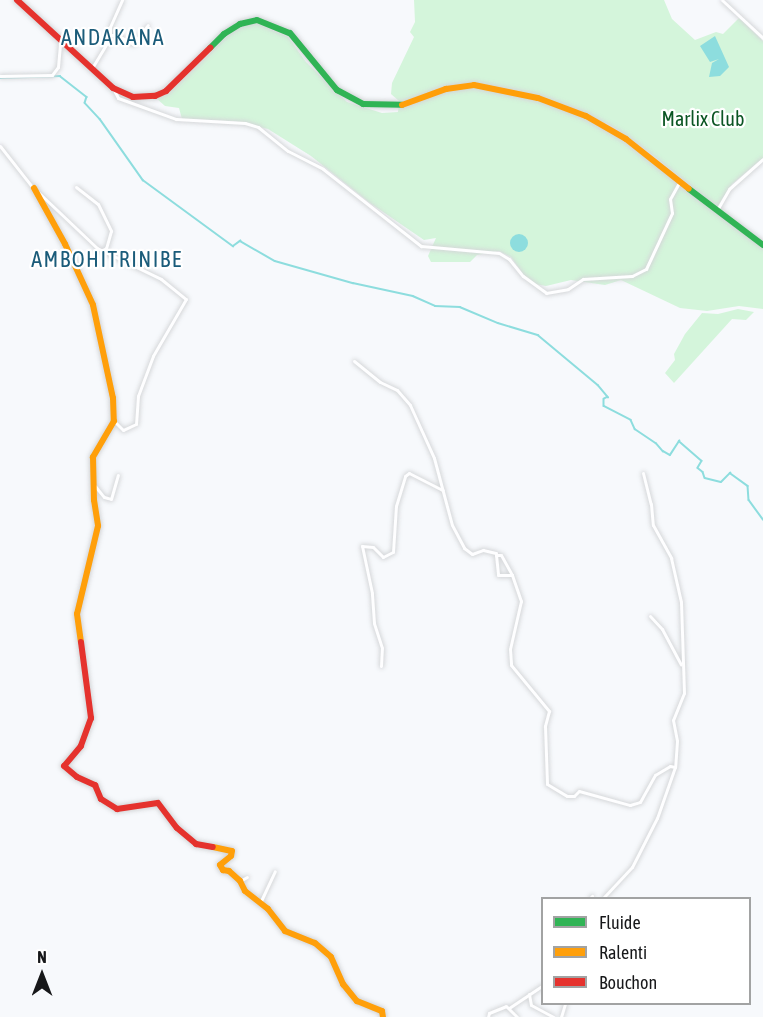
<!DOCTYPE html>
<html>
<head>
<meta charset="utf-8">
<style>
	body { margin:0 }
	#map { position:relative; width:763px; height:1017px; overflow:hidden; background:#f7f9fc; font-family:"Asap Condensed",sans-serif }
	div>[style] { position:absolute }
	.green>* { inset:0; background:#d4f5db }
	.water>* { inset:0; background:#8dddde }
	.round { border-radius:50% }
	.stream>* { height:1.5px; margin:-0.75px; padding:0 0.75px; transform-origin:0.75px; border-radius:0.75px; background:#8dddde }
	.roads { filter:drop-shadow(0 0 2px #d4d6d8) drop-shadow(0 0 2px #d4d6d8) }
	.street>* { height:3px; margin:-1.5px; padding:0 1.5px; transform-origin:1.5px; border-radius:1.5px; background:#fefeff }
	.fast>* { height:6px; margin:-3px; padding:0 3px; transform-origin:3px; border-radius:3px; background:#30b455 }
	.slow>* { height:6px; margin:-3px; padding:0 3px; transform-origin:3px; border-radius:3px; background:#ff9f0a }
	.jam>* { height:6px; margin:-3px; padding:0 3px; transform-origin:3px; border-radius:3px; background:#e5322d }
	span { translate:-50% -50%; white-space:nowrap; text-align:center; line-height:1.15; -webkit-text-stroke:4.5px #fff; paint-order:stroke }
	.park-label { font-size:20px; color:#0a5523 }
	.quarter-label { font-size:22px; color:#1b5c7a; letter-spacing:1.5px }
	.legend { position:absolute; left:541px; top:897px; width:210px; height:108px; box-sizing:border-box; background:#fff; border:2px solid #a2a3a3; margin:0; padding:8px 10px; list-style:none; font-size:18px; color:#17181a }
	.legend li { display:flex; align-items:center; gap:12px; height:30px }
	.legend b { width:30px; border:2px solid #a2a3a3 }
	.north { position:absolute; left:12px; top:945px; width:60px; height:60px; -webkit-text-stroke:4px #fff; paint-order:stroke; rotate:0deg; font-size:16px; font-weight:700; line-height:24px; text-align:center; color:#17181a }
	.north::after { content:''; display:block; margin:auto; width:21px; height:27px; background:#17181a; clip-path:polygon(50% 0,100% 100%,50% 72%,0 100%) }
</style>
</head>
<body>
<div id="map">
	<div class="green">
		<i style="clip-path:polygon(414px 0,664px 0,672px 19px,695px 40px,716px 32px,723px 34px,739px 18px,763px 41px,763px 158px,732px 184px,717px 207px,650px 153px,618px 130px,606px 123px,604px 126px,763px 244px,763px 309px,739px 306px,707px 311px,680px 308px,621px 280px,605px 285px,571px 280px,546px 286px,535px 284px,524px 275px,511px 257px,499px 251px,477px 255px,470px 262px,431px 262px,428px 256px,436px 238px,424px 240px,370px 203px,311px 156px,268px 129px,234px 121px,182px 119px,179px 108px,165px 106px,156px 98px,177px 85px,226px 37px,241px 27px,256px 23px,288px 37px,306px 62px,347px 102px,382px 113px,398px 112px,399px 101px,391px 94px,392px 83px,414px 37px,410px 32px,415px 22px)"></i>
		<i style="clip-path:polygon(738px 309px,754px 312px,746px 320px,732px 319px,674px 383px,665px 373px,675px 360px,674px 354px,685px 334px,702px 313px,718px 314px)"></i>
	</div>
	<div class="water">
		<i style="clip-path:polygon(715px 36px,729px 67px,720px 76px,709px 77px,712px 63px,719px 59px,710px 62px,700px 46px)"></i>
		<i class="round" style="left:510px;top:234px;width:18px;height:18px"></i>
	</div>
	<div class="stream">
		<i style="left:0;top:78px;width:60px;rotate:-1.9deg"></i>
		<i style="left:60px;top:76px;width:34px;rotate:38deg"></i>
		<i style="left:87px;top:97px;width:6px;rotate:108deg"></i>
		<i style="left:85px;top:103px;width:22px;rotate:47deg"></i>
		<i style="left:100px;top:119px;width:75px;rotate:54.8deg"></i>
		<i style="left:143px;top:180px;width:112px;rotate:36.3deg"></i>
		<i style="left:233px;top:246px;width:9px;rotate:-36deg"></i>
		<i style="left:240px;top:241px;width:40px;rotate:29.7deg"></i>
		<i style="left:275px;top:261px;width:81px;rotate:15.8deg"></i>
		<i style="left:353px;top:283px;width:61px;rotate:12.2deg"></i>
		<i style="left:413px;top:296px;width:24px;rotate:24deg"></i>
		<i style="left:435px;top:306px;width:25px;rotate:2deg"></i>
		<i style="left:460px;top:307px;width:41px;rotate:22.8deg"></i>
		<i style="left:498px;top:323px;width:42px;rotate:16.7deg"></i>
		<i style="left:538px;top:335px;width:78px;rotate:39.8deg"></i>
		<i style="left:598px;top:385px;width:16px;rotate:50deg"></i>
		<i style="left:608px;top:397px;width:4px;rotate:153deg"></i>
		<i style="left:604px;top:399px;width:7px;rotate:90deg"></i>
		<i style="left:604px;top:406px;width:30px;rotate:27deg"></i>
		<i style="left:631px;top:420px;width:10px;rotate:66deg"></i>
		<i style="left:635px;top:429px;width:25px;rotate:34deg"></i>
		<i style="left:656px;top:443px;width:11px;rotate:49deg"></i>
		<i style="left:663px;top:451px;width:8px;rotate:30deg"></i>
		<i style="left:670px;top:455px;width:17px;rotate:-57deg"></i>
		<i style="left:679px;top:441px;width:30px;rotate:41deg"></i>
		<i style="left:702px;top:461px;width:8px;rotate:120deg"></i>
		<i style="left:698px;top:468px;width:6px;rotate:39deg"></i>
		<i style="left:703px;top:472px;width:6px;rotate:72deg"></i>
		<i style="left:705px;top:478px;width:16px;rotate:14deg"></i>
		<i style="left:721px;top:482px;width:13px;rotate:-45deg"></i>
		<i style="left:730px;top:473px;width:22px;rotate:36deg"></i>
		<i style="left:748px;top:486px;width:14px;rotate:86deg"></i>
		<i style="left:749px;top:500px;width:24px;rotate:54deg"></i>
	</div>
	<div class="roads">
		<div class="street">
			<i style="left:722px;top:0;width:56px;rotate:42.8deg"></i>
			<i style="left:111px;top:35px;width:6px"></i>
			<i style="left:117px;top:35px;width:18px;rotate:29deg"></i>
			<i style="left:133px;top:44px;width:24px;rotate:-52deg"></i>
			<i style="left:92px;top:68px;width:35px;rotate:-59deg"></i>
			<i style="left:110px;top:38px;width:11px;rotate:-90deg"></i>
			<i style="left:110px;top:27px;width:30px;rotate:-66deg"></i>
			<i style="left:0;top:76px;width:52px;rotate:-1.1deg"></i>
			<i style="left:52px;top:75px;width:10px;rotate:-53deg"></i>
			<i style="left:58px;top:67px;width:25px;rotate:-85deg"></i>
			<i style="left:114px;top:90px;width:9px;rotate:63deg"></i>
			<i style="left:118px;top:98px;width:62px;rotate:19.9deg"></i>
			<i style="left:176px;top:119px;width:69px;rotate:3.3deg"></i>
			<i style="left:245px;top:123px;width:14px;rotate:17deg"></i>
			<i style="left:258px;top:127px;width:38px;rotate:39deg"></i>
			<i style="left:288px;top:151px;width:39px;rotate:27deg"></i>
			<i style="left:323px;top:169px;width:125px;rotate:38.2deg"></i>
			<i style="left:421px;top:246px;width:78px;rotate:5.1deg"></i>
			<i style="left:499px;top:253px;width:12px;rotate:31deg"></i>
			<i style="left:509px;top:259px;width:22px;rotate:51deg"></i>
			<i style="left:523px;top:276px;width:29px;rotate:36deg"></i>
			<i style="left:546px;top:293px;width:22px;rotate:-10deg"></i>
			<i style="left:568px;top:289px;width:18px;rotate:-34deg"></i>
			<i style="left:583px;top:279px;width:49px;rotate:-3.5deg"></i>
			<i style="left:632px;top:276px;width:16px;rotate:-27deg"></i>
			<i style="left:646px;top:269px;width:62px;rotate:-65.1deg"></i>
			<i style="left:672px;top:213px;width:14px;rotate:-98deg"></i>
			<i style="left:670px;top:199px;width:18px;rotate:-61deg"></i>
			<i style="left:0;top:146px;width:53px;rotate:51.8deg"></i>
			<i style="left:76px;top:187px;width:28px;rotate:38deg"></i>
			<i style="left:98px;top:204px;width:30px;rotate:64deg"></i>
			<i style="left:111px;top:231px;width:18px;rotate:106deg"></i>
			<i style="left:106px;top:248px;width:5px;rotate:143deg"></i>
			<i style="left:38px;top:192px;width:81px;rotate:43.5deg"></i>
			<i style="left:97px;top:248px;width:71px;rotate:25.8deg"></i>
			<i style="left:161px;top:279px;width:32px;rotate:39deg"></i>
			<i style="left:186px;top:299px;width:66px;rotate:120.1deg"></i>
			<i style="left:153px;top:356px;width:43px;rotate:110.6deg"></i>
			<i style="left:138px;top:396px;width:28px;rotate:94deg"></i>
			<i style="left:136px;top:424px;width:14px;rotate:155deg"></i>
			<i style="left:123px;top:430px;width:13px;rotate:-135deg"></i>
			<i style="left:717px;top:210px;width:24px;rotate:-60deg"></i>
			<i style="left:729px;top:189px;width:45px;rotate:-41.4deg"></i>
			<i style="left:354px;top:361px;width:33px;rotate:39deg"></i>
			<i style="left:380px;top:382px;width:19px;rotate:25deg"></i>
			<i style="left:397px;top:390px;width:20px;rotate:49deg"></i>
			<i style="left:410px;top:405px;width:58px;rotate:65.6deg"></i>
			<i style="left:434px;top:458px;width:69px;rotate:75deg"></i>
			<i style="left:452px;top:525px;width:26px;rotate:62deg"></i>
			<i style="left:464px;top:548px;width:10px;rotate:37deg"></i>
			<i style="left:472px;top:554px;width:12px;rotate:-20deg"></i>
			<i style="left:483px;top:550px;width:13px;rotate:13deg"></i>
			<i style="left:496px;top:553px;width:2px;rotate:90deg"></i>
			<i style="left:496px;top:555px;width:5px"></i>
			<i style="left:501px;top:555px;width:23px;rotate:61deg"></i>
			<i style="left:512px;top:575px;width:28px;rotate:71deg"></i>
			<i style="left:521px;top:601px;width:49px;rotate:102.9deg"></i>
			<i style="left:510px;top:649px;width:16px;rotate:86deg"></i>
			<i style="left:511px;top:665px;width:60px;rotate:50.4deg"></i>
			<i style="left:549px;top:711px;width:16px;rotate:105deg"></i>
			<i style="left:545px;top:726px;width:58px;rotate:88deg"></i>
			<i style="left:547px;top:784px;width:23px;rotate:31deg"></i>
			<i style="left:567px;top:796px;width:7px"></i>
			<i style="left:574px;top:796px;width:7px;rotate:-45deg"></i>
			<i style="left:579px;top:791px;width:53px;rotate:15.4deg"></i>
			<i style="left:630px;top:805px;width:10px;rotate:-17deg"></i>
			<i style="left:640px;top:802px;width:31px;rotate:-61deg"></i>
			<i style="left:655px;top:775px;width:17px;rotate:-31deg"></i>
			<i style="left:670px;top:766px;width:5px;rotate:11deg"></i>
			<i style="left:675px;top:767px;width:54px;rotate:109.4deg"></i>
			<i style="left:657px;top:818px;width:55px;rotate:117deg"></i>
			<i style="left:632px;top:867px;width:42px;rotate:133.1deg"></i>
			<i style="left:643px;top:473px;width:32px;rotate:76deg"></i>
			<i style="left:651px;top:504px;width:21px;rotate:85deg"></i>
			<i style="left:653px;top:525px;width:38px;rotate:61deg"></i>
			<i style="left:671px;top:558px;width:45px;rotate:77.2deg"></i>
			<i style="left:681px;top:602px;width:91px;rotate:88.1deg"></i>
			<i style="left:684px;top:693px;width:29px;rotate:112deg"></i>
			<i style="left:673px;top:720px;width:21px;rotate:79deg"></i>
			<i style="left:677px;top:741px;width:26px;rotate:94deg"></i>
			<i style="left:95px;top:486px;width:14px;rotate:51deg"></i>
			<i style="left:104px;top:497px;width:7px;rotate:16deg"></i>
			<i style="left:111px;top:499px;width:25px;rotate:-74deg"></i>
			<i style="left:496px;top:555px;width:20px;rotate:84deg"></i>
			<i style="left:498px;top:575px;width:14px"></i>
			<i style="left:650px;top:616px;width:18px;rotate:47deg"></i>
			<i style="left:662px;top:629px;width:40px;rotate:62deg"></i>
			<i style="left:381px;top:666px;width:18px;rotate:-87deg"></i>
			<i style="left:382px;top:648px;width:26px;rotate:-108deg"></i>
			<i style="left:374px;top:623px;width:30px;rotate:-94deg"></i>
			<i style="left:372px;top:593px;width:48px;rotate:-102deg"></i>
			<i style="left:362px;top:546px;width:11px;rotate:5deg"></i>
			<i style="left:373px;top:547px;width:14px;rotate:45deg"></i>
			<i style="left:383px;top:557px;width:11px;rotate:-27deg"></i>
			<i style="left:393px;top:552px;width:46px;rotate:-86.3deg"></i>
			<i style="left:396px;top:506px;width:31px;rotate:-73deg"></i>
			<i style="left:405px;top:476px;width:5px;rotate:-37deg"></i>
			<i style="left:409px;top:473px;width:38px;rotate:27deg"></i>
			<i style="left:240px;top:881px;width:8px;rotate:-30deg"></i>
			<i style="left:590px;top:898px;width:3px;rotate:-45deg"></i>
			<i style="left:260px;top:903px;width:35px;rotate:-65deg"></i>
			<i style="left:529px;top:994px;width:11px;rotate:80deg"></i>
			<i style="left:531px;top:1005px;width:26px;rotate:28deg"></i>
			<i style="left:509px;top:1008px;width:40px;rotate:-34deg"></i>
			<i style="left:488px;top:1017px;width:4px;rotate:-76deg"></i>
			<i style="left:489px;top:1013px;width:18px;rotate:-22deg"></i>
			<i style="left:506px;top:1006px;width:16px;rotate:45deg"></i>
			<i style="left:561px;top:1017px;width:14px;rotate:-73deg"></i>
		</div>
		<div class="fast">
			<i style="left:210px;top:48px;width:20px;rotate:-45deg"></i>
			<i style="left:224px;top:34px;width:19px;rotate:-32deg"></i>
			<i style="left:240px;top:24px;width:17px;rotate:-13deg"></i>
			<i style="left:257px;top:20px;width:35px;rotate:22deg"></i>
			<i style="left:290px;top:33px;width:74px;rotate:50.5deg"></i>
			<i style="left:337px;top:90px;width:30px;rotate:28deg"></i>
			<i style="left:363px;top:104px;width:39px;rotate:1deg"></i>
			<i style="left:689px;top:189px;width:93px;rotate:37.1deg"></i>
		</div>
		<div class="slow">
			<i style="left:402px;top:105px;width:47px;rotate:-20deg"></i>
			<i style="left:446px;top:89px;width:28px;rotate:-8deg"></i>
			<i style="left:474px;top:85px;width:65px;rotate:11.5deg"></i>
			<i style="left:538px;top:98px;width:51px;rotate:20.6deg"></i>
			<i style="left:586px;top:116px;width:46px;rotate:29.9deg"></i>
			<i style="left:626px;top:139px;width:80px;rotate:38.4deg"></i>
			<i style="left:34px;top:188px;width:64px;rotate:61deg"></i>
			<i style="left:65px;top:244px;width:67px;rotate:65.3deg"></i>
			<i style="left:93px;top:305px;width:95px;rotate:77.9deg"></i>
			<i style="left:113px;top:398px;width:23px;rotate:88deg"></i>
			<i style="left:114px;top:421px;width:42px;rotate:120.3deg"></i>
			<i style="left:93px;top:457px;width:43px;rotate:88.7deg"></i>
			<i style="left:94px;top:500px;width:26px;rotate:81deg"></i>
			<i style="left:98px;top:526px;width:90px;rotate:103.4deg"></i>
			<i style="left:77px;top:614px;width:28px;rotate:82deg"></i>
			<i style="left:213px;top:847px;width:19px;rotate:12deg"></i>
			<i style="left:232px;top:851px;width:5px;rotate:101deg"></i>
			<i style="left:231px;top:856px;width:14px;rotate:141deg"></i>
			<i style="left:220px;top:865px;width:6px;rotate:59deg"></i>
			<i style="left:223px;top:870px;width:6px;rotate:9deg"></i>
			<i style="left:229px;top:871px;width:15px;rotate:42deg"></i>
			<i style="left:240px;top:881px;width:11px;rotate:63deg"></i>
			<i style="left:245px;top:891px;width:29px;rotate:38deg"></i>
			<i style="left:268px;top:909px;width:28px;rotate:52deg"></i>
			<i style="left:285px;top:931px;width:32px;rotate:22deg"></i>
			<i style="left:315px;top:943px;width:21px;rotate:41deg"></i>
			<i style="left:331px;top:957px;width:30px;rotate:66deg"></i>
			<i style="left:343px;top:984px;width:22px;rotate:51deg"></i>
			<i style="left:357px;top:1001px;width:27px;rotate:22deg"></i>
			<i style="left:382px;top:1011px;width:6px;rotate:81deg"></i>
		</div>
		<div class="jam">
			<i style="left:17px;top:0;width:130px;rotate:42.5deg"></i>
			<i style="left:113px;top:88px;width:22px;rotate:24deg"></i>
			<i style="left:133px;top:97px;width:22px;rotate:-3deg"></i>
			<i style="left:155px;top:96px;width:12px;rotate:-24deg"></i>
			<i style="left:166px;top:91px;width:62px;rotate:-44.3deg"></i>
			<i style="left:81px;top:642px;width:77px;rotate:82.5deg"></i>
			<i style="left:91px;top:718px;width:30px;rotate:110deg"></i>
			<i style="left:81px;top:746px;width:26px;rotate:130deg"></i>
			<i style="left:64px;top:766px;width:17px;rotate:40deg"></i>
			<i style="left:77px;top:777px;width:20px;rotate:24deg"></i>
			<i style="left:95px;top:785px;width:15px;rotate:67deg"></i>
			<i style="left:101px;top:799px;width:19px;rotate:32deg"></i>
			<i style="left:117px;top:809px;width:41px;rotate:-8.3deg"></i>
			<i style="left:158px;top:803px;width:31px;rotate:53deg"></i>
			<i style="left:177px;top:828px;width:25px;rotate:40deg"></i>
			<i style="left:196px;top:844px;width:17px;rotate:10deg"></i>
		</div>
	</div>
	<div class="park-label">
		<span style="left:703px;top:118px">Marlix Club</span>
	</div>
	<div class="quarter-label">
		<span style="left:113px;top:38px">ANDAKANA</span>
		<span style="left:107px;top:260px">AMBOHITRINIBE</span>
	</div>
	<ul class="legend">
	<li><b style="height:8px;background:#30b455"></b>Fluide</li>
	<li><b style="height:8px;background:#ff9f0a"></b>Ralenti</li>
	<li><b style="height:8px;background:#e5322d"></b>Bouchon</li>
	</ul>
	<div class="north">N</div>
</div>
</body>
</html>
